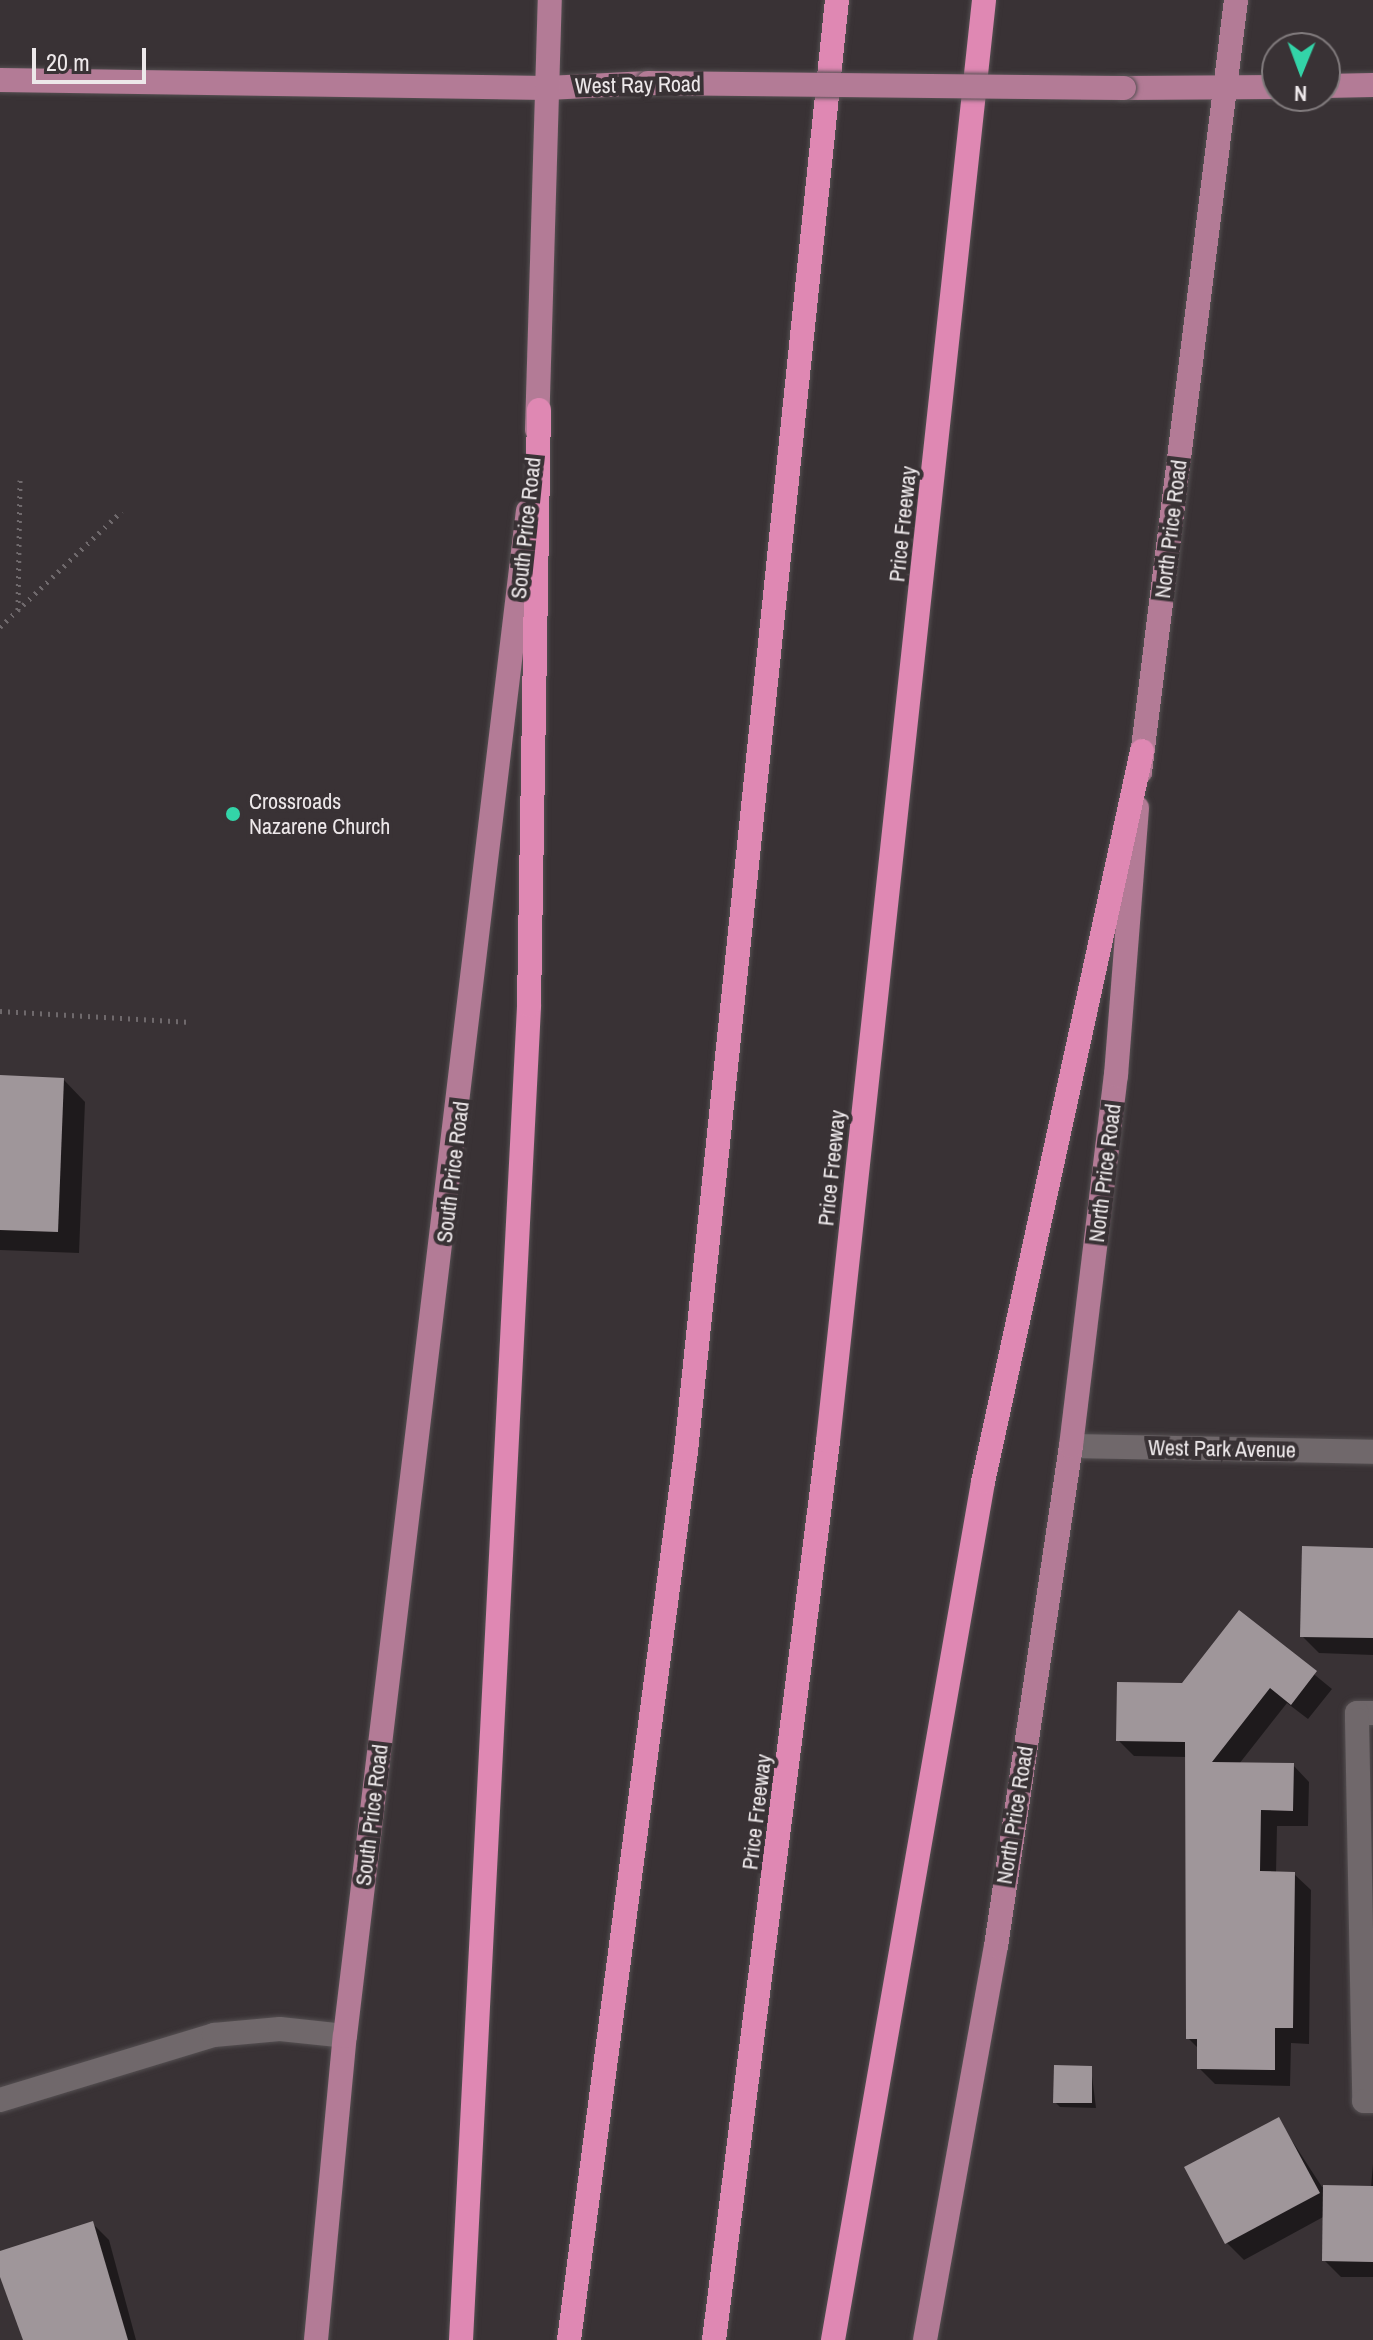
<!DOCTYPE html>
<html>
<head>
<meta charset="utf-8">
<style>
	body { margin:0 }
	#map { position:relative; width:1373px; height:2340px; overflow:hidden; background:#393235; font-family:"Archivo Narrow",sans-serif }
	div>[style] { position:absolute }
	.shadow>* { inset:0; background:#0007 }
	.building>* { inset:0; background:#9f969a }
	.path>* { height:5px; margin-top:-2.5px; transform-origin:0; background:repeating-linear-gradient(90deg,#6f696c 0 2px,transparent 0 8px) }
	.roads { filter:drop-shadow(0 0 2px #555052) drop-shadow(0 0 2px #555052) }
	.minor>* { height:24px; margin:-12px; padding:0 12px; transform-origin:12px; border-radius:12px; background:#70686b }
	.major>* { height:24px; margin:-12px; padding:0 12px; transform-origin:12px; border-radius:12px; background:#b37b96 }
	.highway>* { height:24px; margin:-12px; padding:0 12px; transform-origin:12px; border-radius:12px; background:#df88b3 }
	.bridges { filter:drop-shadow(0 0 2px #555052) drop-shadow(0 0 2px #555052) }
	.major-bridge>* { height:24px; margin:-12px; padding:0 12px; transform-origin:12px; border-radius:12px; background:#b37b96 }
	.dots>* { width:22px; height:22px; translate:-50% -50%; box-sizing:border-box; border:4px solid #393235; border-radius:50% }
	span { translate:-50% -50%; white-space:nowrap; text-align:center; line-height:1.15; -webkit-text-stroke:8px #393235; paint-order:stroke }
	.street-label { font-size:22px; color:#ede8ea }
	.poi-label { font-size:22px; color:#ede8ea }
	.left { translate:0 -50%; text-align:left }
	.north { position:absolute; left:1261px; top:32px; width:80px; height:80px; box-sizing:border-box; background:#393235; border:2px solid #817b7d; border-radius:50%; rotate:181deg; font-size:22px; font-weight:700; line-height:32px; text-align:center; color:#ede8ea }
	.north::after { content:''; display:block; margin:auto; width:28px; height:36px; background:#33d4a8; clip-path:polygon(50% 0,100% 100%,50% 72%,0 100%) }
	.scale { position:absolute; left:32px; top:48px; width:114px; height:36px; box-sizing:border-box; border:4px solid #ede8ea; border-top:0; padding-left:10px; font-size:24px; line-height:28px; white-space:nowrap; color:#ede8ea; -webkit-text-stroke:6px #393235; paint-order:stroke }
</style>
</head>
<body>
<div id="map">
	<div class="shadow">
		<i style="clip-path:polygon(0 1077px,63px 1079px,85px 1102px,79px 1253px,0 1250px)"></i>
		<i style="clip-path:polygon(1373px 1548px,1373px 1655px,1319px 1653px,1302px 1636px)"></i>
		<i style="clip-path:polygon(1239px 1613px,1332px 1689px,1308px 1719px,1287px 1703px,1239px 1764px,1293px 1765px,1309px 1782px,1308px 1826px,1277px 1826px,1276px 1874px,1294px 1874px,1311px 1890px,1309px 2044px,1291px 2043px,1290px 2086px,1215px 2084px,1199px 2068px,1199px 2049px,1188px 2038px,1187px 1757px,1134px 1756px,1118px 1740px,1183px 1685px)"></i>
		<i style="clip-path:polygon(1091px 2068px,1096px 2108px,1060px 2107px,1055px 2102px)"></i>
		<i style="clip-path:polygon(1278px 2119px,1322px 2187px,1371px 2187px,1373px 2164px,1373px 2277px,1341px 2277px,1324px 2260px,1325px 2216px,1244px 2260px,1227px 2243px)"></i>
		<i style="clip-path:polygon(92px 2223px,109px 2240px,136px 2340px,25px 2340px,0 2253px)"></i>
	</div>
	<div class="building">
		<i style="clip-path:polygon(0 1075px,64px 1078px,58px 1232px,0 1230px)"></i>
		<i style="clip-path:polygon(1302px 1546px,1373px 1548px,1373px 1638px,1300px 1637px)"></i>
		<i style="clip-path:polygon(1239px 1610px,1317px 1671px,1291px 1705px,1270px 1688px,1212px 1762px,1294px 1763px,1293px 1811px,1261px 1810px,1260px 1871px,1295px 1872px,1293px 2028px,1275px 2028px,1275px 2070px,1197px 2069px,1197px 2039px,1186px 2039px,1185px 1742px,1116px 1741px,1117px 1682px,1182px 1683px)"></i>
		<i style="clip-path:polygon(1054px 2065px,1092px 2066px,1092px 2103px,1053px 2103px)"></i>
		<i style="clip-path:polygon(1279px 2117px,1320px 2193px,1225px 2244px,1184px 2167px)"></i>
		<i style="clip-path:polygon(1323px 2185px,1373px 2186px,1373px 2262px,1322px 2261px)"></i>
		<i style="clip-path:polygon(93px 2221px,128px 2340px,23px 2340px,0 2277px,0 2251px)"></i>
	</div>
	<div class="path">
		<i style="left:18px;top:610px;width:130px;rotate:-89.1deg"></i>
		<i style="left:0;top:627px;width:168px;rotate:-43.6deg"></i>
		<i style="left:0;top:1011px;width:191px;rotate:3.3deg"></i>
	</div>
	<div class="roads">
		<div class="minor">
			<i style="left:1071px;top:1446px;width:302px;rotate:1.1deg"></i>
			<i style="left:1373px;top:1713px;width:16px;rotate:180deg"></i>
			<i style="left:1357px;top:1713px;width:7px;rotate:90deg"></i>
			<i style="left:1357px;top:1720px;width:381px;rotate:88.9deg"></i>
			<i style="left:1364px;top:2101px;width:9px"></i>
			<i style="left:0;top:2100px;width:224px;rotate:-16.9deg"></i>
			<i style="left:214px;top:2035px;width:66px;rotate:-5.2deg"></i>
			<i style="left:280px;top:2029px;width:65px;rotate:6.1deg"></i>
		</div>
		<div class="major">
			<i style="left:0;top:80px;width:547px;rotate:0.84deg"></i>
			<i style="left:547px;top:88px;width:101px;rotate:-2.8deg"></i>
			<i style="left:1325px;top:86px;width:48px;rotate:-1.2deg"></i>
			<i style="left:1124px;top:88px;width:153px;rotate:-0.4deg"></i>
			<i style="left:537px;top:430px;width:430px;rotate:-88.3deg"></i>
			<i style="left:1140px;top:772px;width:778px;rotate:-82.91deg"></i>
			<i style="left:316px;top:2340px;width:305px;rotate:-84.6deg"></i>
			<i style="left:345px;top:2036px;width:1536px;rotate:-83.16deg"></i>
			<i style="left:925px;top:2340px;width:400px;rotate:-79.8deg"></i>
			<i style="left:996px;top:1946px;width:506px;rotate:-81.47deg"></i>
			<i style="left:1071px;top:1446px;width:374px;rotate:-83.1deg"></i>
			<i style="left:1116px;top:1075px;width:268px;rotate:-85.5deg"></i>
		</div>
		<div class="highway">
			<i style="left:461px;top:2340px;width:1337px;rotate:-87.08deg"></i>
			<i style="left:529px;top:1005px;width:595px;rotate:-89.04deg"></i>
			<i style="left:569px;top:2340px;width:897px;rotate:-82.5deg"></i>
			<i style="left:686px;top:1451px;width:1459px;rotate:-84.06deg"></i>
			<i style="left:714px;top:2340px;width:906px;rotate:-82.77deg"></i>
			<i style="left:828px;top:1441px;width:1449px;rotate:-83.82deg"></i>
			<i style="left:833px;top:2340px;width:871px;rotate:-80.08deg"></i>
			<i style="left:983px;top:1482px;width:748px;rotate:-77.73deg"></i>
		</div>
	</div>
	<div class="bridges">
		<div class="major-bridge">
			<i style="left:648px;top:83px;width:476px;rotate:0.6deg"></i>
		</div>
	</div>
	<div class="dots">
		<i style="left:233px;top:814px;background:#33d4a8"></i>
	</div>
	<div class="street-label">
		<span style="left:638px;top:85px;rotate:-1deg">West Ray Road</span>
		<span style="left:903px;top:524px;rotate:-84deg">Price Freeway</span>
		<span style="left:526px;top:528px;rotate:-84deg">South Price Road</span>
		<span style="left:1171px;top:529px;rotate:-83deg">North Price Road</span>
		<span style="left:832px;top:1168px;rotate:-84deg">Price Freeway</span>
		<span style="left:453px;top:1172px;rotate:-83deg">South Price Road</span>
		<span style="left:1105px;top:1173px;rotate:-83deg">North Price Road</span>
		<span style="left:1222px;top:1449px;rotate:1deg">West Park Avenue</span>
		<span style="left:757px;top:1812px;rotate:-83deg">Price Freeway</span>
		<span style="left:372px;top:1815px;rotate:-83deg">South Price Road</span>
		<span style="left:1015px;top:1815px;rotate:-81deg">North Price Road</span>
	</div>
	<div class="poi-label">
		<span class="left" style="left:249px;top:814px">Crossroads<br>Nazarene Church</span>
	</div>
	<div class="north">N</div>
	<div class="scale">20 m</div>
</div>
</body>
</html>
